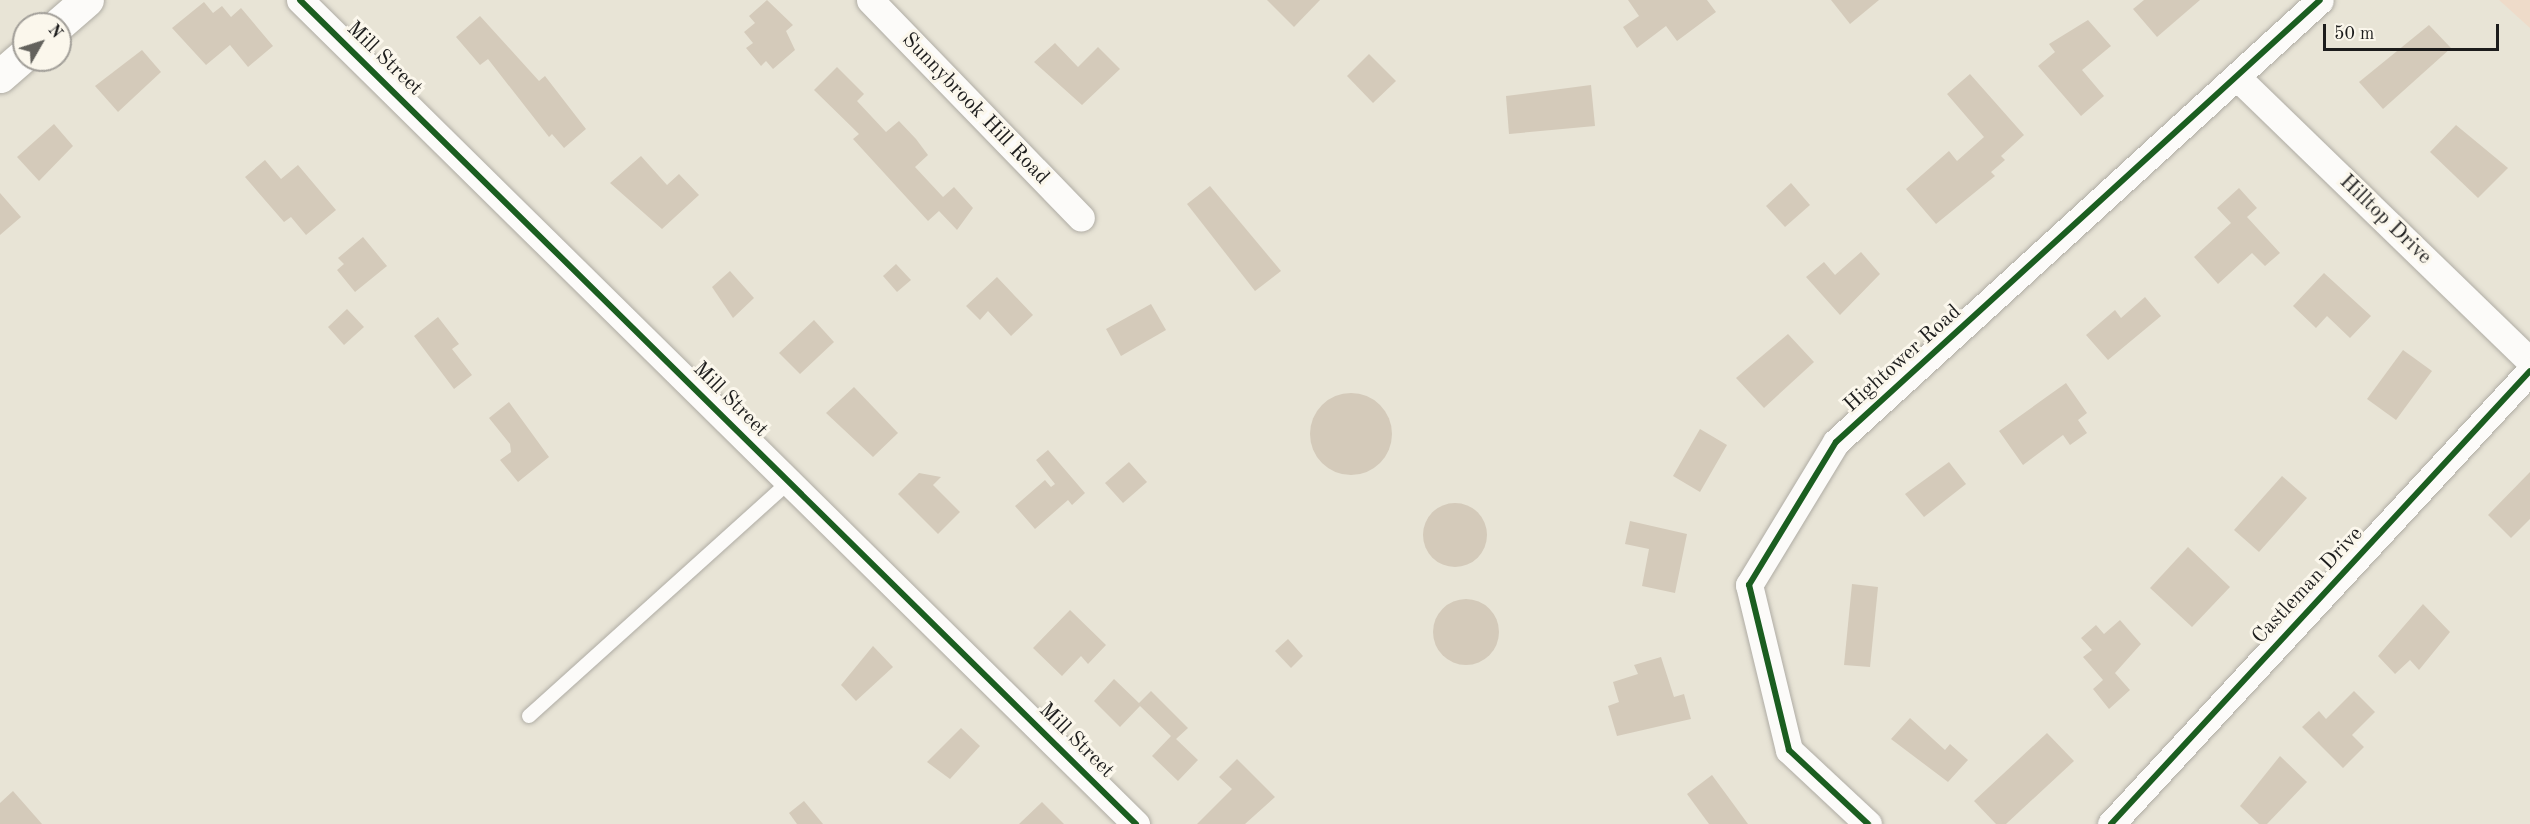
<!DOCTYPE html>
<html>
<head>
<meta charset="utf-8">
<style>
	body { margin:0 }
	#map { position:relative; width:2530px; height:824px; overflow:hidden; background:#e8e4d6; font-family:"Old Standard TT",serif }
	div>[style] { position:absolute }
	.built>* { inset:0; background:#eedbc9 }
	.building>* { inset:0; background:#d4caba }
	.round { border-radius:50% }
	.roads { filter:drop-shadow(0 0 2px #afaca4) drop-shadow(0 0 2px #afaca4) }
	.service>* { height:14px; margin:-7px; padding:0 7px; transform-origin:7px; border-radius:7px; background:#fcfbf9 }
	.minor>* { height:27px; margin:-13.5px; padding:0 13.5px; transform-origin:13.5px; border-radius:13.5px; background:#fcfbf9 }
	.secondary>* { height:33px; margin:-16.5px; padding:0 16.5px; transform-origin:16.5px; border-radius:16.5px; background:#fcfbf9 }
	.cycleway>* { height:6px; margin:-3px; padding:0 3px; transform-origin:3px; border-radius:3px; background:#1b5e20 }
	span { translate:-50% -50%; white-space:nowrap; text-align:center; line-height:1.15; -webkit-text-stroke:6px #fbf7ec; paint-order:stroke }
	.street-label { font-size:21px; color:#1c1c1c }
	.north { position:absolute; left:12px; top:12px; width:60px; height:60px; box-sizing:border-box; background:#fbf7ec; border:2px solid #a29f99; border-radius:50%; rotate:51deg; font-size:16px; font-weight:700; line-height:24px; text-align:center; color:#1c1c1c }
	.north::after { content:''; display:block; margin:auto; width:21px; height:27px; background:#63625d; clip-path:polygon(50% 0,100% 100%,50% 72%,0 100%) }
	.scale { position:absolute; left:2323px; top:24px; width:176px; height:27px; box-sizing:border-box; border:3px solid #1c1c1c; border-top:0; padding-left:8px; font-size:18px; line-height:21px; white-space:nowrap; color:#1c1c1c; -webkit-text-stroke:4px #fbf7ec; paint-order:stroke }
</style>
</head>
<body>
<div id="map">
	<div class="built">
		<i style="clip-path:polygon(2499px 0,2530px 0,2530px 28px)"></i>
	</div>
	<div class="building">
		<i style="clip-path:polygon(767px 0,793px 25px,786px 31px,795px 50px,773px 69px,766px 61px,761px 66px,746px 48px,753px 43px,744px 32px,755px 23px,749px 16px)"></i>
		<i style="clip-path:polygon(1267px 0,1320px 0,1294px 27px)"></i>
		<i style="clip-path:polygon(1628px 0,1707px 0,1716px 12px,1677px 41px,1666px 26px,1637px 48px,1623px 27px,1639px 16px)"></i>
		<i style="clip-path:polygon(1831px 0,1879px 0,1850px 24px)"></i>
		<i style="clip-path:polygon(2144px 0,2200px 0,2157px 37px,2133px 9px)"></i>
		<i style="clip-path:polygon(204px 2px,213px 13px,222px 6px,231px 17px,241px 8px,273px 46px,248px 67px,230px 45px,206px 65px,172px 28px)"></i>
		<i style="clip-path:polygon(480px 16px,539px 81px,545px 76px,586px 129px,564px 148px,552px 134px,549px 137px,488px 59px,480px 65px,456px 37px)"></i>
		<i style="clip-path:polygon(2088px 20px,2111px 46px,2082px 70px,2104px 96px,2081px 116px,2038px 66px,2055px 52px,2049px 44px)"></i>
		<i style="clip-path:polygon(2429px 25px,2451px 48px,2383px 109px,2359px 82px)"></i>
		<i style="clip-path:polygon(1055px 43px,1078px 67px,1098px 47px,1120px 69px,1082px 105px,1034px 62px)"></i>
		<i style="clip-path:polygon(142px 50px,161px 72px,118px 112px,95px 86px)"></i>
		<i style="clip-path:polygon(1369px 54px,1396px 81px,1373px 103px,1347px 76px)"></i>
		<i style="clip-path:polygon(837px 67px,864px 94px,857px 101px,886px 132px,899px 121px,916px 139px,928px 155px,915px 167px,943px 197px,954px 187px,973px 208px,957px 230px,939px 211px,928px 221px,853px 139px,859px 134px,814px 90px)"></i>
		<i style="clip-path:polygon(1970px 74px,2024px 135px,2001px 156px,2005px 160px,1991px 172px,1995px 176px,1936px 224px,1906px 189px,1949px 151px,1957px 161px,1984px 137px,1947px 94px)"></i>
		<i style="clip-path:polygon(1591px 85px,1595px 126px,1509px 134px,1506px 96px)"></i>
		<i style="clip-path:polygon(54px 124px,73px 146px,39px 181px,17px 157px)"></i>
		<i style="clip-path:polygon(2456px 125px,2508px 168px,2478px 198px,2430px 152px)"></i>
		<i style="clip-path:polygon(641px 156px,667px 185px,679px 174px,699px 195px,662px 229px,610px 183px)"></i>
		<i style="clip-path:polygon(265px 160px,281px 179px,298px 165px,336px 210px,306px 235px,291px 217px,284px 222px,245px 177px)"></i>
		<i style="clip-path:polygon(1791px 183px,1810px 205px,1785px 227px,1766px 206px)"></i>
		<i style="clip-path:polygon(1210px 186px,1281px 271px,1255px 291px,1187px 204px)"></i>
		<i style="clip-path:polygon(2239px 188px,2257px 208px,2247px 217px,2280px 253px,2265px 266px,2252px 253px,2218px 284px,2194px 257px,2231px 223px,2217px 208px)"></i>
		<i style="clip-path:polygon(0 193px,21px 217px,0 235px)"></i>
		<i style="clip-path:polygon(363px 237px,387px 266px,355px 292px,337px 270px,344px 264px,338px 258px)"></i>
		<i style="clip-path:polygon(1861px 252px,1880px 274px,1840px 315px,1806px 277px,1824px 262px,1835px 275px)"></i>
		<i style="clip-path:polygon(896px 264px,911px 280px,897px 292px,883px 276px)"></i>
		<i style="clip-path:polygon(730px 271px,754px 298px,733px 318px,712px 287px)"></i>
		<i style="clip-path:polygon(2324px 273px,2371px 316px,2350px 338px,2327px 316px,2316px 328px,2293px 306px)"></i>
		<i style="clip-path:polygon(997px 277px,1033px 315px,1011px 336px,988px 311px,980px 320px,966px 306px)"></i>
		<i style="clip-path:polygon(2145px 297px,2161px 316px,2108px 360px,2086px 335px,2115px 310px,2121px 318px)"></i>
		<i style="clip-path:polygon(1151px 304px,1166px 330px,1121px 356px,1106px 329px)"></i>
		<i style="clip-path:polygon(347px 309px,364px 327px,344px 345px,328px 327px)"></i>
		<i style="clip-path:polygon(438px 317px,459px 344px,452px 349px,472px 375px,454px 389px,414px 336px)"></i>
		<i style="clip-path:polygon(814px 320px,834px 342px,800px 374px,779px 353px)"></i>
		<i style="clip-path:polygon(1788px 334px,1814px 362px,1764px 408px,1736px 378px)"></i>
		<i style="clip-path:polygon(2403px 350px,2432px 371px,2396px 420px,2367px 399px)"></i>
		<i style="clip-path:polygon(2066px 383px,2087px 413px,2078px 420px,2087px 433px,2070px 445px,2063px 435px,2023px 465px,1999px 431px)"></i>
		<i style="clip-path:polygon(854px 387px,898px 433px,873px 457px,826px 413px)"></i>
		<i class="round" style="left:1310px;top:393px;width:82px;height:82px"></i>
		<i style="clip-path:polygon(509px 402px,549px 457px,518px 482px,500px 460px,511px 452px,510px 444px,489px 418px)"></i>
		<i style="clip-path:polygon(1700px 429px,1727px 445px,1700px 492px,1673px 476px)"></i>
		<i style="clip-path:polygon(1048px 450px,1085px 493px,1072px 505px,1068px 500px,1035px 529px,1015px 506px,1045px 480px,1051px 487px,1055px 484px,1036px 460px)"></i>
		<i style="clip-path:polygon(1129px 462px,1147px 482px,1123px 503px,1105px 483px)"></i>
		<i style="clip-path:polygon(1949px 462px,1966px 484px,1924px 517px,1905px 494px)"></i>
		<i style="clip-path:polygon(2530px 472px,2530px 519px,2511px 538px,2488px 515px)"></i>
		<i style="clip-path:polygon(919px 473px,941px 477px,933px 485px,960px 512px,938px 534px,898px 494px)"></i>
		<i style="clip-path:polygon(2282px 476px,2307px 498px,2259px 552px,2234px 530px)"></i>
		<i class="round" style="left:1423px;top:503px;width:64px;height:64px"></i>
		<i style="clip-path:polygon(1630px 521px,1687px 534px,1675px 593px,1642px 586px,1649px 549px,1625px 544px)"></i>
		<i style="clip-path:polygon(2188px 547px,2230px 587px,2192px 627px,2150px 588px)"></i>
		<i style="clip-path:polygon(1852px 584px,1878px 587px,1870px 667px,1844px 665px)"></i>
		<i class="round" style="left:1433px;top:599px;width:66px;height:66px"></i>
		<i style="clip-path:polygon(2423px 604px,2450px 632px,2419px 670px,2410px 660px,2395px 674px,2378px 656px)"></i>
		<i style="clip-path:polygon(1070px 610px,1106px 645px,1088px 664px,1081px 656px,1062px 676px,1033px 648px)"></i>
		<i style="clip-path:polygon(2120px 620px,2141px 644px,2115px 673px,2130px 690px,2109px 709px,2093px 689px,2103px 680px,2083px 657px,2092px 650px,2081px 638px,2096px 625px,2104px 634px)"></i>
		<i style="clip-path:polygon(1288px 639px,1303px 656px,1291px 668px,1275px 651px)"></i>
		<i style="clip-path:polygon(873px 646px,893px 667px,856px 701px,841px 685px)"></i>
		<i style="clip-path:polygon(1661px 657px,1674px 697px,1684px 694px,1691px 719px,1617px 736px,1608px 706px,1619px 702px,1613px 682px,1638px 674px,1634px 665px)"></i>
		<i style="clip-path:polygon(1114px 679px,1139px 703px,1151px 691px,1188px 728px,1176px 739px,1198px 760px,1178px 781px,1152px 756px,1171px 736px,1140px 706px,1120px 727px,1094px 701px)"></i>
		<i style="clip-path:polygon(2354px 691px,2375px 712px,2352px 735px,2364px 747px,2343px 768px,2302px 727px,2319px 711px,2326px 719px)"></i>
		<i style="clip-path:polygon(1910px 718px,1945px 750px,1950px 744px,1968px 760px,1948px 782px,1891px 739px)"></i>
		<i style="clip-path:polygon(961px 728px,980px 746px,950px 779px,927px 762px)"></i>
		<i style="clip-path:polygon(2047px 733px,2074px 761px,2006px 824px,1996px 824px,1974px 801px)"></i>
		<i style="clip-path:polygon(2280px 756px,2307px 782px,2267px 824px,2259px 824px,2240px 806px)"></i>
		<i style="clip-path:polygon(1237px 759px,1275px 797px,1245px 824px,1197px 824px,1232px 789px,1219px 777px)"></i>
		<i style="clip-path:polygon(1712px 775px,1748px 824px,1709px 824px,1687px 794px)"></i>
		<i style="clip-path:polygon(13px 791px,42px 824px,0 824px,0 803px)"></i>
		<i style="clip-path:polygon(804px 801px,823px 824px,797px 824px,789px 813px)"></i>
		<i style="clip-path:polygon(1042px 802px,1064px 824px,1019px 824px)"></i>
	</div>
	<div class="roads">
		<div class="service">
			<i style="left:529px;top:716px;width:350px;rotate:-42deg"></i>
		</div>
		<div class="minor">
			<i style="left:300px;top:0;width:1174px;rotate:44.59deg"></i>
			<i style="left:870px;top:0;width:303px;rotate:45.9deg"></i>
			<i style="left:2239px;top:79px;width:405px;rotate:44.1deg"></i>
			<i style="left:1868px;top:824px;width:108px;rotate:-136.9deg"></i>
			<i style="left:1789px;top:750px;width:170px;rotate:-103.6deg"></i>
			<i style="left:1749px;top:585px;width:167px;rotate:-58.7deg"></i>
			<i style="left:1836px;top:442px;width:655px;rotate:-42.4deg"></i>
			<i style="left:2111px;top:824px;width:617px;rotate:-47.23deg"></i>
		</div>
		<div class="secondary">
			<i style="left:59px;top:24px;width:37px;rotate:-41deg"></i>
			<i style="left:0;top:76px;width:32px;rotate:-41deg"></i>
		</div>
	</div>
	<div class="cycleway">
		<i style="left:300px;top:0;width:1174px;rotate:44.59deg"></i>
		<i style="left:1868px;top:824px;width:108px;rotate:-136.9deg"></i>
		<i style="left:1789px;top:750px;width:170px;rotate:-103.6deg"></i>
		<i style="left:1749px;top:585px;width:167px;rotate:-58.7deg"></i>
		<i style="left:1836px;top:442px;width:655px;rotate:-42.4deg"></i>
		<i style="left:2111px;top:824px;width:617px;rotate:-47.23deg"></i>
	</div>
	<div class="street-label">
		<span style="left:384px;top:59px;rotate:44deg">Mill Street</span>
		<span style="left:975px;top:109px;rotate:46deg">Sunnybrook Hill Road</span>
		<span style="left:2385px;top:220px;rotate:44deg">Hilltop Drive</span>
		<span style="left:1903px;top:359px;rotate:-42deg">Hightower Road</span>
		<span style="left:730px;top:400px;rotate:45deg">Mill Street</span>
		<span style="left:2308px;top:586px;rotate:-47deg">Castleman Drive</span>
		<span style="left:1076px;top:741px;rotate:45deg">Mill Street</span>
	</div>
	<div class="north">N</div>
	<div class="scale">50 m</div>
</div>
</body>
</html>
